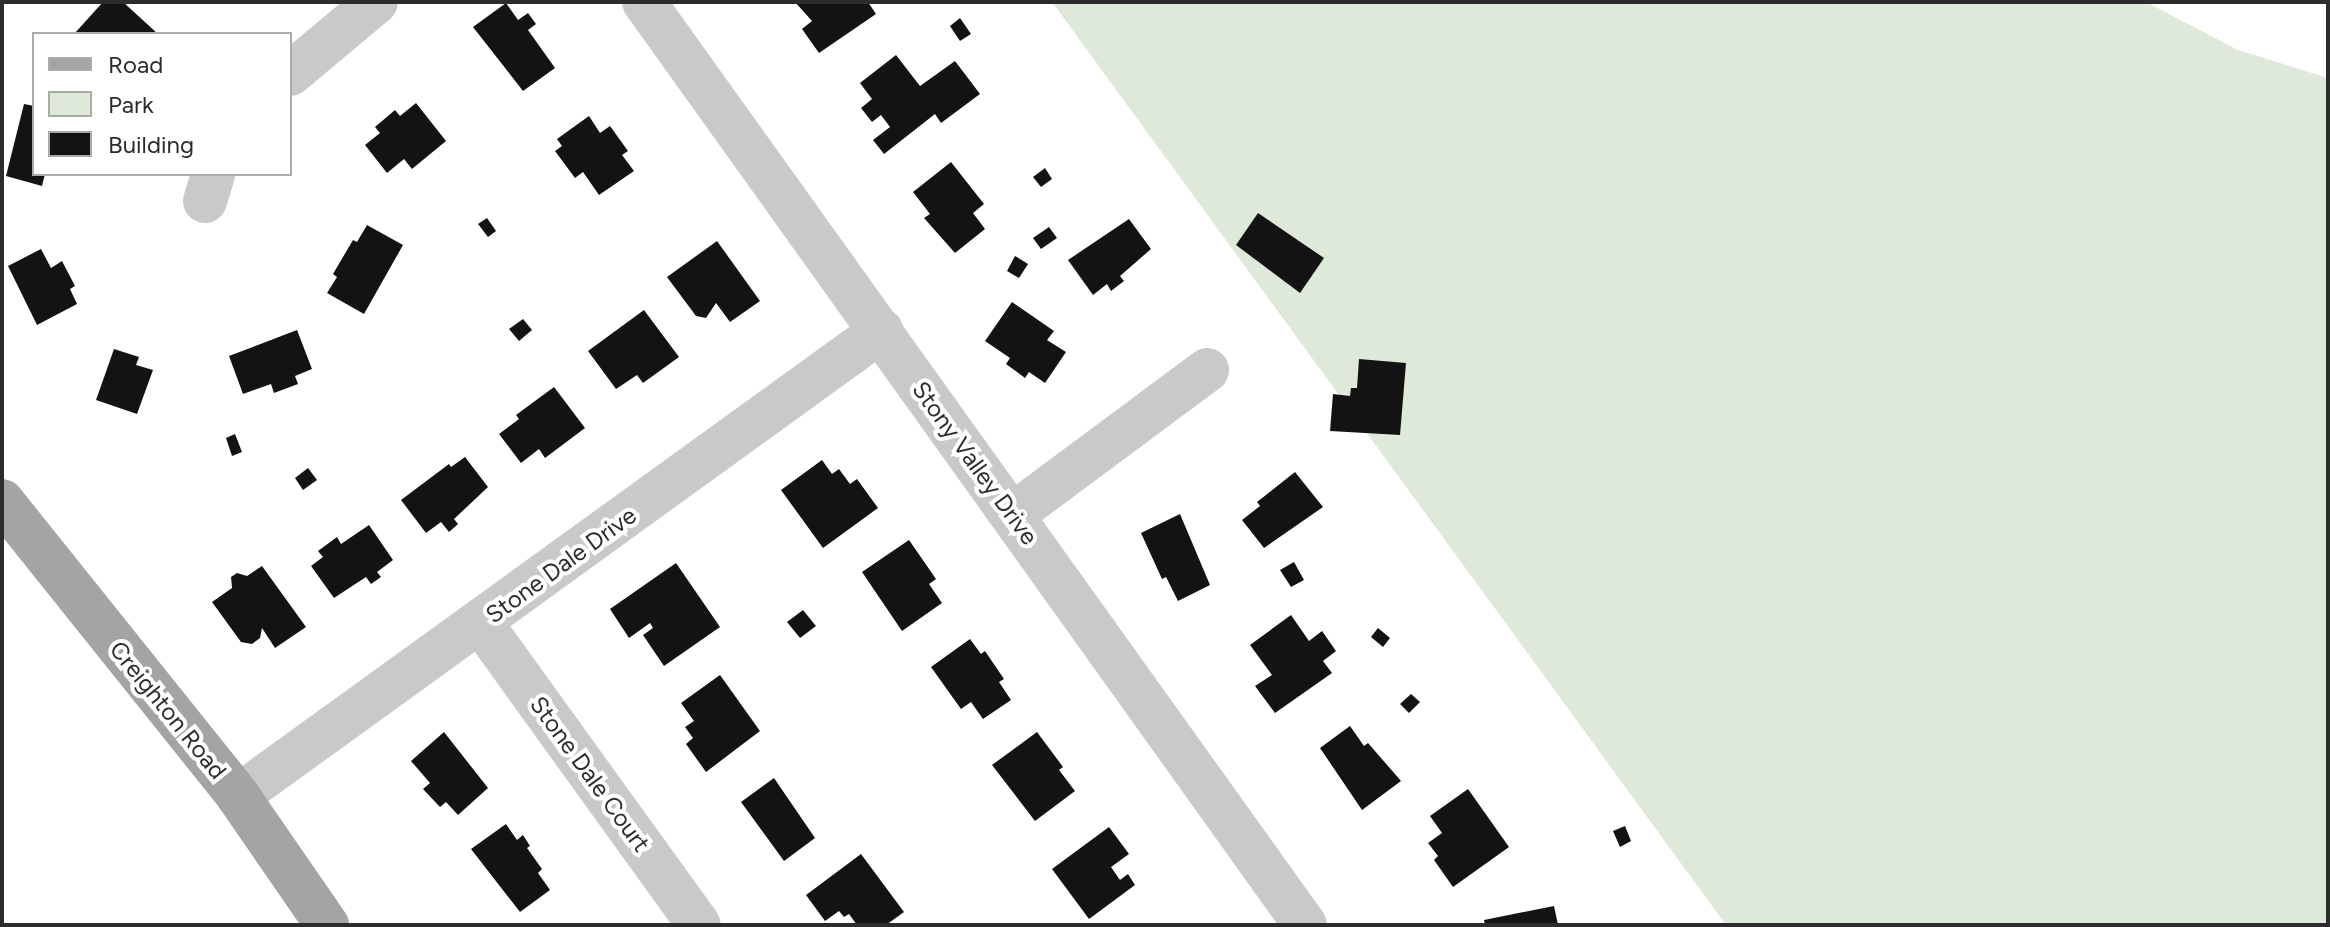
<!DOCTYPE html>
<html>
<head>
<meta charset="utf-8">
<style>
	body { margin:0 }
	#map { position:relative; width:2330px; height:927px; overflow:hidden; background:#fff; font-family:Figtree,sans-serif }
	div>[style] { position:absolute }
	.green>* { inset:0; background:#dfe9d9 }
	.building>* { inset:0; background:#131313 }
	.minor>* { height:44px; margin:-22px; padding:0 22px; transform-origin:22px; border-radius:22px; background:#c9c9c9 }
	.major>* { height:44px; margin:-22px; padding:0 22px; transform-origin:22px; border-radius:22px; background:#a4a4a4 }
	span { translate:-50% -50%; white-space:nowrap; text-align:center; line-height:1.15; -webkit-text-stroke:8px #fff; paint-order:stroke }
	.street-label { font-size:24px; color:#2c2c2c }
	.frame { position:absolute; inset:0; border:4px solid #2c2c2c; pointer-events:none }
	.legend { position:absolute; left:32px; top:32px; width:260px; height:144px; box-sizing:border-box; background:#fff; border:2px solid #ababab; margin:0; padding:10px 14px; list-style:none; font-size:24px; color:#2c2c2c }
	.legend li { display:flex; align-items:center; gap:16px; height:40px }
	.legend b { width:40px; border:2px solid #ababab }
</style>
</head>
<body>
<div id="map">
	<div class="green">
		<i style="clip-path:polygon(1052px 2px,2146px 2px,2238px 50px,2328px 78px,2328px 925px,1726px 925px)"></i>
	</div>
	<div class="building">
		<i style="clip-path:polygon(103px 2px,123px 2px,158px 34px,74px 34px)"></i>
		<i style="clip-path:polygon(795px 2px,868px 2px,876px 14px,819px 53px,802px 29px,812px 21px)"></i>
		<i style="clip-path:polygon(506px 3px,518px 20px,528px 13px,536px 24px,528px 30px,555px 68px,523px 91px,473px 27px)"></i>
		<i style="clip-path:polygon(960px 18px,971px 34px,960px 41px,950px 26px)"></i>
		<i style="clip-path:polygon(896px 55px,920px 86px,955px 61px,980px 94px,941px 123px,935px 114px,884px 154px,873px 140px,890px 127px,881px 115px,872px 122px,861px 108px,872px 99px,860px 83px)"></i>
		<i style="clip-path:polygon(416px 103px,446px 141px,412px 169px,404px 159px,387px 173px,365px 145px,380px 133px,375px 127px,395px 110px,400px 116px)"></i>
		<i style="clip-path:polygon(24px 104px,34px 106px,34px 174px,45px 174px,42px 186px,6px 176px)"></i>
		<i style="clip-path:polygon(589px 116px,600px 133px,610px 126px,628px 151px,622px 155px,634px 171px,599px 195px,583px 172px,575px 178px,555px 151px,562px 146px,557px 139px)"></i>
		<i style="clip-path:polygon(951px 162px,984px 204px,973px 213px,985px 229px,955px 253px,924px 218px,930px 214px,913px 192px)"></i>
		<i style="clip-path:polygon(1045px 168px,1052px 179px,1041px 187px,1033px 177px)"></i>
		<i style="clip-path:polygon(1258px 213px,1324px 258px,1300px 293px,1236px 245px)"></i>
		<i style="clip-path:polygon(487px 218px,496px 231px,488px 237px,478px 224px)"></i>
		<i style="clip-path:polygon(1129px 219px,1151px 249px,1120px 276px,1124px 281px,1111px 291px,1107px 284px,1093px 295px,1068px 260px)"></i>
		<i style="clip-path:polygon(367px 225px,403px 245px,364px 314px,327px 293px,337px 277px,333px 274px,353px 240px,357px 242px)"></i>
		<i style="clip-path:polygon(1049px 227px,1057px 238px,1041px 249px,1033px 238px)"></i>
		<i style="clip-path:polygon(717px 241px,760px 301px,730px 322px,716px 303px,706px 318px,696px 316px,667px 277px)"></i>
		<i style="clip-path:polygon(41px 249px,51px 268px,62px 261px,75px 286px,70px 289px,77px 304px,37px 325px,8px 266px)"></i>
		<i style="clip-path:polygon(1015px 256px,1028px 264px,1019px 278px,1007px 271px)"></i>
		<i style="clip-path:polygon(1012px 302px,1054px 331px,1047px 340px,1066px 352px,1045px 383px,1029px 372px,1025px 378px,1006px 364px,1010px 358px,985px 341px)"></i>
		<i style="clip-path:polygon(644px 310px,679px 357px,643px 383px,637px 375px,616px 389px,588px 351px)"></i>
		<i style="clip-path:polygon(523px 319px,532px 330px,519px 341px,509px 329px)"></i>
		<i style="clip-path:polygon(297px 330px,312px 369px,295px 376px,298px 384px,274px 393px,271px 384px,243px 394px,229px 356px)"></i>
		<i style="clip-path:polygon(114px 349px,139px 357px,136px 365px,153px 370px,137px 414px,96px 400px)"></i>
		<i style="clip-path:polygon(1359px 359px,1406px 363px,1400px 435px,1330px 431px,1333px 394px,1350px 396px,1351px 388px,1357px 388px)"></i>
		<i style="clip-path:polygon(554px 387px,585px 428px,545px 458px,539px 449px,521px 463px,499px 434px,519px 419px,516px 415px)"></i>
		<i style="clip-path:polygon(235px 434px,242px 452px,232px 456px,226px 438px)"></i>
		<i style="clip-path:polygon(465px 457px,488px 487px,454px 519px,458px 524px,449px 532px,441px 522px,426px 533px,401px 500px,449px 464px,451px 467px)"></i>
		<i style="clip-path:polygon(822px 460px,832px 474px,839px 469px,850px 484px,857px 479px,878px 508px,823px 548px,781px 490px)"></i>
		<i style="clip-path:polygon(308px 468px,317px 480px,303px 490px,295px 478px)"></i>
		<i style="clip-path:polygon(1295px 472px,1323px 507px,1264px 548px,1242px 520px,1260px 506px,1257px 502px)"></i>
		<i style="clip-path:polygon(1180px 514px,1210px 585px,1178px 601px,1166px 577px,1162px 579px,1141px 533px)"></i>
		<i style="clip-path:polygon(369px 525px,393px 560px,377px 572px,381px 577px,371px 584px,366px 577px,334px 598px,311px 566px,323px 557px,318px 551px,337px 537px,341px 544px)"></i>
		<i style="clip-path:polygon(909px 540px,936px 579px,929px 584px,942px 603px,902px 631px,862px 572px)"></i>
		<i style="clip-path:polygon(1294px 562px,1304px 580px,1291px 587px,1280px 570px)"></i>
		<i style="clip-path:polygon(676px 563px,720px 627px,664px 666px,643px 635px,653px 628px,650px 623px,629px 638px,610px 609px)"></i>
		<i style="clip-path:polygon(262px 566px,306px 627px,275px 648px,262px 628px,260px 638px,252px 644px,241px 642px,212px 602px,232px 588px,231px 577px,237px 573px,247px 576px)"></i>
		<i style="clip-path:polygon(803px 610px,816px 626px,800px 638px,787px 622px)"></i>
		<i style="clip-path:polygon(1291px 615px,1309px 641px,1322px 631px,1336px 651px,1323px 661px,1332px 673px,1275px 713px,1255px 686px,1272px 675px,1250px 645px)"></i>
		<i style="clip-path:polygon(1378px 628px,1390px 638px,1383px 647px,1371px 637px)"></i>
		<i style="clip-path:polygon(970px 639px,981px 654px,985px 651px,1004px 679px,999px 682px,1011px 700px,983px 719px,971px 702px,961px 709px,931px 667px)"></i>
		<i style="clip-path:polygon(720px 675px,760px 731px,706px 772px,686px 744px,693px 738px,685px 727px,694px 721px,681px 703px)"></i>
		<i style="clip-path:polygon(1411px 694px,1420px 702px,1409px 713px,1400px 704px)"></i>
		<i style="clip-path:polygon(1350px 726px,1364px 746px,1368px 743px,1401px 781px,1362px 810px,1320px 748px)"></i>
		<i style="clip-path:polygon(444px 732px,488px 788px,458px 815px,446px 802px,440px 807px,423px 789px,430px 783px,411px 761px)"></i>
		<i style="clip-path:polygon(1037px 732px,1063px 767px,1059px 770px,1075px 791px,1035px 821px,992px 765px)"></i>
		<i style="clip-path:polygon(774px 778px,815px 838px,784px 861px,741px 802px)"></i>
		<i style="clip-path:polygon(1468px 789px,1509px 847px,1453px 887px,1434px 860px,1438px 856px,1428px 843px,1442px 833px,1430px 816px)"></i>
		<i style="clip-path:polygon(506px 824px,517px 840px,523px 835px,530px 846px,527px 848px,542px 869px,538px 873px,550px 890px,520px 912px,471px 849px)"></i>
		<i style="clip-path:polygon(1625px 826px,1631px 841px,1620px 847px,1613px 831px)"></i>
		<i style="clip-path:polygon(1109px 827px,1129px 854px,1111px 867px,1120px 880px,1128px 874px,1135px 885px,1089px 919px,1052px 869px)"></i>
		<i style="clip-path:polygon(861px 854px,904px 912px,886px 925px,857px 925px,849px 914px,844px 917px,839px 911px,825px 921px,806px 895px)"></i>
		<i style="clip-path:polygon(1554px 906px,1558px 925px,1485px 925px,1484px 920px)"></i>
	</div>
	<div class="minor">
		<i style="left:644px;top:2px;width:1135px;rotate:54.39deg"></i>
		<i style="left:290px;top:74px;width:112px;rotate:-39.9deg"></i>
		<i style="left:205px;top:201px;width:28px;rotate:-73deg"></i>
		<i style="left:1012px;top:515px;width:243px;rotate:-36.6deg"></i>
		<i style="left:481px;top:623px;width:372px;rotate:54.2deg"></i>
		<i style="left:238px;top:796px;width:794px;rotate:-35.87deg"></i>
	</div>
	<div class="major">
		<i style="left:2px;top:501px;width:378px;rotate:51.3deg"></i>
		<i style="left:238px;top:796px;width:157px;rotate:55.4deg"></i>
	</div>
	<div class="street-label">
		<span style="left:975px;top:463px;rotate:54deg">Stony Valley Drive</span>
		<span style="left:561px;top:565px;rotate:-36deg">Stone Dale Drive</span>
		<span style="left:168px;top:710px;rotate:51deg">Creighton Road</span>
		<span style="left:590px;top:774px;rotate:54deg">Stone Dale Court</span>
	</div>
	<div class="frame"></div>
	<ul class="legend">
	<li><b style="height:10px;background:#a4a4a4"></b>Road</li>
	<li><b style="height:22px;background:#dfe9d9"></b>Park</li>
	<li><b style="height:22px;background:#131313"></b>Building</li>
	</ul>
</div>
</body>
</html>
